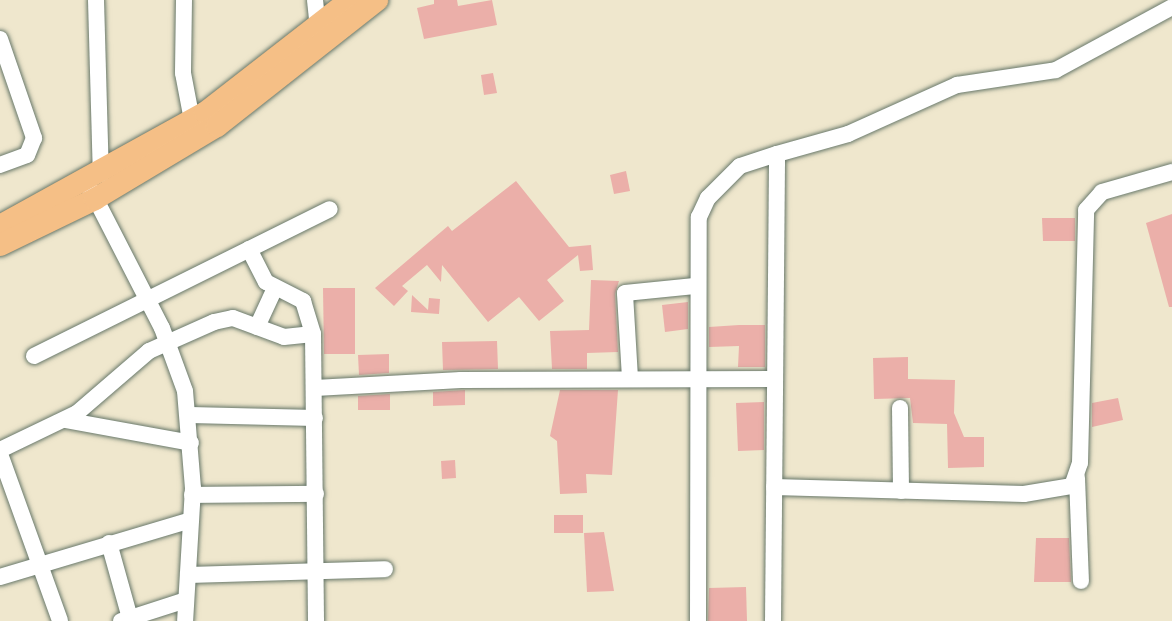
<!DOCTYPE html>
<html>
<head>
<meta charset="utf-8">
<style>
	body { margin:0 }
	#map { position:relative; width:1172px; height:621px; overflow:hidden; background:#efe7cd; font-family:"IM FELL Double Pica",serif }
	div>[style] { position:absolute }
	.building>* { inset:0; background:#ebafa9 }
	.roads { filter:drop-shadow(0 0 2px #68786a) drop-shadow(0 0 2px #68786a) }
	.minor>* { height:16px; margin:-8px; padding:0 8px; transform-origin:8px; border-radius:8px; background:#fff }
	.major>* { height:22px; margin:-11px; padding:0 11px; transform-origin:11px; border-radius:11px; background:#f5bf86 }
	span { translate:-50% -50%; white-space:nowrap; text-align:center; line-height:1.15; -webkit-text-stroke:4.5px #fff; paint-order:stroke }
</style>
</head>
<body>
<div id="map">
	<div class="building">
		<i style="clip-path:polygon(434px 0,457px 0,458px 6px,492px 0,497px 25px,424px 39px,417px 8px,434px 4px)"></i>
		<i style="clip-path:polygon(493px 73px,497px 93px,484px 95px,481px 75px)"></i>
		<i style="clip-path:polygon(626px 171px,630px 191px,614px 194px,610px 175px)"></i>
		<i style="clip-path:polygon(516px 181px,569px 247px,591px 245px,593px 270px,580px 271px,578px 255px,547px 280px,564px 301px,539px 321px,519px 297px,488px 322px,442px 265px,441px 282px,427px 265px,402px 286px,408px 291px,394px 306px,375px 288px,448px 226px,452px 231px)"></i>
		<i style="clip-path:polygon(1172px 214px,1172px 307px,1169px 307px,1146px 223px)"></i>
		<i style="clip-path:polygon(1042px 218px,1075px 218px,1075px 241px,1043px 241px)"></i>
		<i style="clip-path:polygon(591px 280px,619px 281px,615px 294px,618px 352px,587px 353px,587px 369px,552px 369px,550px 331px,589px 330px)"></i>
		<i style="clip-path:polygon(323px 288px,355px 288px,355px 354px,324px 354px)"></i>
		<i style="clip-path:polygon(412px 295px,428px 310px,429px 298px,440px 299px,439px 314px,411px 312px)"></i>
		<i style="clip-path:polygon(688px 302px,688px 329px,665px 332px,662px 305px)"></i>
		<i style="clip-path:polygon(739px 325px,765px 325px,765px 367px,738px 367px,739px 346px,709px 347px,709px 327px)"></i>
		<i style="clip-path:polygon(497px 341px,498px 369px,443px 370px,442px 342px)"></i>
		<i style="clip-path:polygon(389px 354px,389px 373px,359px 375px,358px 355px)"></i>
		<i style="clip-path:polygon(908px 357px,908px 379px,955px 380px,954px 413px,964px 437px,984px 437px,984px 467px,948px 468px,947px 424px,913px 423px,910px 398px,874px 399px,873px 358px)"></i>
		<i style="clip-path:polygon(465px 390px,465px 405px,433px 406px,433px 392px)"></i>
		<i style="clip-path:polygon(560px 390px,618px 390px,612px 475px,586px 474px,587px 493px,560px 494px,557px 441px,550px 436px)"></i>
		<i style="clip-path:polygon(390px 394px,390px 410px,358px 410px,358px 396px)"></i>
		<i style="clip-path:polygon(1118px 398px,1123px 420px,1092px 427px,1092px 403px)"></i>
		<i style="clip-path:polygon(764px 402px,764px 450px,738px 451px,736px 403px)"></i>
		<i style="clip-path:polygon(455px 460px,456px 478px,442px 479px,441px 461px)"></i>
		<i style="clip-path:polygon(554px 515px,583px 515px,583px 533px,554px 533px)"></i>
		<i style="clip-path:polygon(604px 532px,614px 591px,587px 592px,584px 533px)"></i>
		<i style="clip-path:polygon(1036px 538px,1069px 538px,1071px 582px,1034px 582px)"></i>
		<i style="clip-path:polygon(746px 587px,747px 621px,708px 621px,709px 588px)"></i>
	</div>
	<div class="roads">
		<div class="minor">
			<i style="left:96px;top:0;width:174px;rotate:88.4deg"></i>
			<i style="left:184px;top:0;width:73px;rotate:90.8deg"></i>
			<i style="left:183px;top:73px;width:48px;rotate:79.2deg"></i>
			<i style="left:315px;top:0;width:28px;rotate:84deg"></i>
			<i style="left:0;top:39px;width:105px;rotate:71deg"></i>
			<i style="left:34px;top:138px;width:18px;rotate:112deg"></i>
			<i style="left:27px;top:155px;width:29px;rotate:160deg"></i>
			<i style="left:90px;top:188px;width:157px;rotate:62.8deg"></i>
			<i style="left:162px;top:328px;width:67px;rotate:69.9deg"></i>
			<i style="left:185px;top:391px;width:97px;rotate:85.3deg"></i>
			<i style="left:193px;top:488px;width:133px;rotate:93.4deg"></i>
			<i style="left:249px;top:249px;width:37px;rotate:63deg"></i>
			<i style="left:266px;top:282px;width:42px;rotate:27.2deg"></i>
			<i style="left:303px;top:301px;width:34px;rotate:73deg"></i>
			<i style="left:313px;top:334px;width:287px;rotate:89.4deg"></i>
			<i style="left:257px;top:327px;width:43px;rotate:-65.2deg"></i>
			<i style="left:34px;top:356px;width:330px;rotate:-26.4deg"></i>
			<i style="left:630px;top:378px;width:85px;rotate:-93.4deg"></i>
			<i style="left:625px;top:293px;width:70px;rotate:-5.7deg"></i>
			<i style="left:315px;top:388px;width:146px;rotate:-3.1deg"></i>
			<i style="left:461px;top:380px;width:312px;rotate:-0.2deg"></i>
			<i style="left:900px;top:408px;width:83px;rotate:89.3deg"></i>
			<i style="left:190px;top:415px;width:125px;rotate:1.4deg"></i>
			<i style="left:65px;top:420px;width:128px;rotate:10.3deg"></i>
			<i style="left:0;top:450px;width:85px;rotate:-25.7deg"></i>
			<i style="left:77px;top:413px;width:95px;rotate:-40.7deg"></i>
			<i style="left:149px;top:351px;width:71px;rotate:-24deg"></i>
			<i style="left:214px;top:322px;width:19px;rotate:-12deg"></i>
			<i style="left:233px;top:318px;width:54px;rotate:20.4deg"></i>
			<i style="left:284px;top:337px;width:29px;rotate:-6deg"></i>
			<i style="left:0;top:454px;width:177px;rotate:70.2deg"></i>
			<i style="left:1077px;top:478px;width:103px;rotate:87.8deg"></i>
			<i style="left:774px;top:487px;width:250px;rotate:1.6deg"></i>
			<i style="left:1024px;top:494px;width:49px;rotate:-9.5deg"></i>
			<i style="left:1072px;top:486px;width:24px;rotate:-71deg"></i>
			<i style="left:1080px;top:463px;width:253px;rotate:-88.6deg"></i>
			<i style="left:1086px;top:210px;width:24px;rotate:-48deg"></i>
			<i style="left:1102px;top:192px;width:73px;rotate:-15.9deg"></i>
			<i style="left:192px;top:495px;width:124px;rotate:-0.5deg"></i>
			<i style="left:109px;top:543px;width:78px;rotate:74.4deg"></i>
			<i style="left:188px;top:575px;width:197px;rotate:-1.7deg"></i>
			<i style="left:0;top:577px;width:199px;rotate:-16.6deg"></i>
			<i style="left:121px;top:621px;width:68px;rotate:-17.9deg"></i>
			<i style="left:698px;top:621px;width:404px;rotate:-89.9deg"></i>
			<i style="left:699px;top:217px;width:21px;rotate:-65deg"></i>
			<i style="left:708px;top:198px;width:45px;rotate:-45deg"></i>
			<i style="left:740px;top:166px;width:39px;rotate:-18deg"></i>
			<i style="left:773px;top:621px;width:467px;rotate:-89.5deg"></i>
			<i style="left:777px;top:154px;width:74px;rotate:-15.7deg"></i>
			<i style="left:848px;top:134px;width:120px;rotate:-24.2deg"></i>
			<i style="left:957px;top:85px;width:100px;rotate:-8.6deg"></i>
			<i style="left:1056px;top:70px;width:132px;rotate:-28.5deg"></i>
		</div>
		<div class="major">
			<i style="left:0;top:226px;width:234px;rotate:-28.9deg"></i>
			<i style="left:205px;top:113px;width:184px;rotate:-37.9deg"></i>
			<i style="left:0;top:245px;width:106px;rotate:-25.8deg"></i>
			<i style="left:95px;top:199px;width:142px;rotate:-30.9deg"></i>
			<i style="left:217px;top:126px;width:204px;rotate:-38.2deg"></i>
		</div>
	</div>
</div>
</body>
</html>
